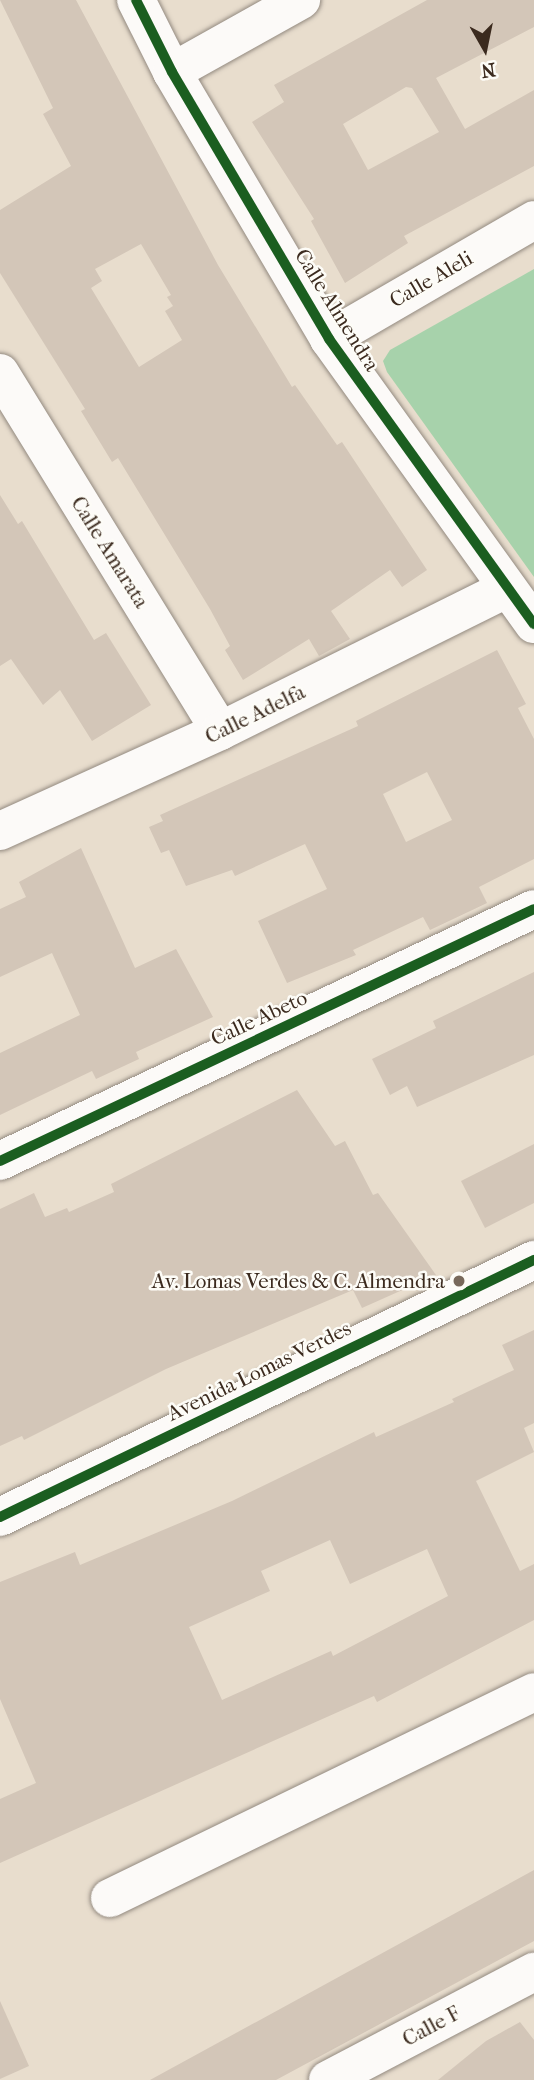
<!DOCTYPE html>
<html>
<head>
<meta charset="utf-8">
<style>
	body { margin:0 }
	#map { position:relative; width:534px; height:2080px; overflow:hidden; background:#e8ddcd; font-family:"IM FELL French Canon",serif }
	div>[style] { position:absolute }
	.green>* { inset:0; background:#a7d2ab }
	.building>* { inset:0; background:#d3c6b8 }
	.roads { filter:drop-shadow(0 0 2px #938a80) drop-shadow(0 0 2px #938a80) }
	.minor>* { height:38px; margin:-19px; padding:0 19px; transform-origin:19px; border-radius:19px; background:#fcfaf8 }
	.cycleway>* { height:10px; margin:-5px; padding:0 5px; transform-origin:5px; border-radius:5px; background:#1b5e20 }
	.dots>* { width:19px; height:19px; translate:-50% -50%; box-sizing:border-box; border:4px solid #fdfcf7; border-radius:50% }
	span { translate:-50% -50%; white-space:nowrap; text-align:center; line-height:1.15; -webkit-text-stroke:5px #fdfcf7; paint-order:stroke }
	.street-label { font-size:21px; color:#3b2a1e }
	.poi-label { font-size:21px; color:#3b2a1e }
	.right { translate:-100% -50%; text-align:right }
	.north { position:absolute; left:450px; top:14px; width:70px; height:70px; -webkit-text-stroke:5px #fdfcf7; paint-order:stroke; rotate:171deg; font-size:19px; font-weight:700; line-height:28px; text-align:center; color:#3b2a1e }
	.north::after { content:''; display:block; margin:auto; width:24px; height:32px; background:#3b2a1e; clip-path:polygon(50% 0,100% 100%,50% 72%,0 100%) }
</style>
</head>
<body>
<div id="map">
	<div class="green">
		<i style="clip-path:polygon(534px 269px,534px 577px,387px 372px,383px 361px,390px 350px)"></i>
	</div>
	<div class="building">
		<i style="clip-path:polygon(evenodd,0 0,76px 0,218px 265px,292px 387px,295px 385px,337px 445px,342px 442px,427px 570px,402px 587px,390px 570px,331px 611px,350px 639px,319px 656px,309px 639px,243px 680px,225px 650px,230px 646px,210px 609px,118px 458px,112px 462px,81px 411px,85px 409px,0 273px,0 210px,71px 166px,43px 114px,53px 108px,0 0,141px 244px,171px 295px,167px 297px,173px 306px,165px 311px,182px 340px,139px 367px,91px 288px,102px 281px,95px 269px,141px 244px)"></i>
		<i style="clip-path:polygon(evenodd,427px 0,534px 0,534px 27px,436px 78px,465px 129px,534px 90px,534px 166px,404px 236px,408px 243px,345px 283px,311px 221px,314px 219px,252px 122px,284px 102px,274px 85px,427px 0,406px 87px,412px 88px,439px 132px,368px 170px,343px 124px,406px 87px)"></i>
		<i style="clip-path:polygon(0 495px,18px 524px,22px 521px,94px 640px,106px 633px,151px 705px,92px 741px,60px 690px,43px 705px,11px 659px,0 666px)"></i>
		<i style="clip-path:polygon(evenodd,497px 650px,526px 704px,518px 708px,534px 739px,534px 859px,479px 887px,487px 903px,430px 930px,423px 917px,353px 950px,356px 955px,287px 983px,258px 921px,327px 889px,305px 844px,235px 876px,232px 870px,186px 886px,169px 850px,161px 853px,149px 827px,163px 821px,160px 815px,358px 726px,356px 721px,497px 650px,427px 772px,452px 820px,406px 842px,383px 794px,427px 772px)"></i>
		<i style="clip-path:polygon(81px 848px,135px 968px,176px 949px,213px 1017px,136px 1052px,139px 1059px,96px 1079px,92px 1071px,0 1115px,0 1053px,80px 1015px,52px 953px,0 977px,0 909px,26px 897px,19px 882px)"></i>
		<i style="clip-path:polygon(534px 972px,534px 1055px,417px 1107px,407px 1086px,390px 1095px,372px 1059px,436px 1028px,433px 1021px)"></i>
		<i style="clip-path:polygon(297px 1090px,335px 1146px,345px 1141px,373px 1195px,378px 1193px,436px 1275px,362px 1308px,353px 1290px,166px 1369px,24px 1440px,22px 1436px,0 1446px,0 1209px,34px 1193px,45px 1217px,67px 1208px,69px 1212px,114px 1192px,111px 1184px)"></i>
		<i style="clip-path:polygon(534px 1144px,534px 1203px,485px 1228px,461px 1181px)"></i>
		<i style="clip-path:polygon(evenodd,534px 1330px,534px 1423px,524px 1428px,534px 1452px,476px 1481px,520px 1571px,534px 1564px,534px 1620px,377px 1702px,374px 1696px,0 1863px,0 1799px,36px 1783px,0 1699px,0 1582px,75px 1552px,80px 1565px,232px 1501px,374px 1432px,376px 1437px,454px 1402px,452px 1399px,514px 1370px,502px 1345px,534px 1330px,330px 1540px,350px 1584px,427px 1549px,448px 1596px,333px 1656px,331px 1651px,222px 1700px,189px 1627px,270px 1591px,261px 1571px,330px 1540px)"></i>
		<i style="clip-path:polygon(534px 1870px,534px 1941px,508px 1955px,276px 2080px,150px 2080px)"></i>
		<i style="clip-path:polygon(0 2001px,29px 2066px,0 2079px)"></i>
		<i style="clip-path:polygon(520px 2022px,534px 2040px,534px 2080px,438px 2080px,486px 2041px)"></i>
	</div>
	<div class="roads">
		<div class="minor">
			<i style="left:136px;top:0;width:80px;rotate:63.4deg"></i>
			<i style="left:172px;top:72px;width:310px;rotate:59.5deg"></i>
			<i style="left:329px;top:339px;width:351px;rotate:54.3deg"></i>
			<i style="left:172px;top:72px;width:148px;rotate:-29.2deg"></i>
			<i style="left:329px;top:339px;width:237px;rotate:-30.1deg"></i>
			<i style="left:0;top:373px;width:420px;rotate:58.4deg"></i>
			<i style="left:0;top:831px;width:242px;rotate:-24.4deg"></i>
			<i style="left:220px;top:731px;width:319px;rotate:-26.4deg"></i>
			<i style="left:0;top:1161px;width:590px;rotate:-25.26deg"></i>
			<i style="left:0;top:1517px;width:593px;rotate:-25.7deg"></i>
			<i style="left:110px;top:1898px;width:471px;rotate:-25.9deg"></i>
			<i style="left:328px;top:2080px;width:233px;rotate:-27.7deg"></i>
		</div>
	</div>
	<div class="cycleway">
		<i style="left:136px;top:0;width:80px;rotate:63.4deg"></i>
		<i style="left:172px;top:72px;width:310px;rotate:59.5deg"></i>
		<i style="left:329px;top:339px;width:351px;rotate:54.3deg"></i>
		<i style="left:0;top:1161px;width:590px;rotate:-25.26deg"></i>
		<i style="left:0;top:1517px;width:593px;rotate:-25.7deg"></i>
	</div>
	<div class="dots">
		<i style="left:459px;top:1281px;background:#78695b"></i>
	</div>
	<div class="street-label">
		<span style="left:431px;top:279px;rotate:-30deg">Calle Aleli</span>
		<span style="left:337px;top:310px;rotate:58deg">Calle Almendra</span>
		<span style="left:110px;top:552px;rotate:58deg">Calle Amarata</span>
		<span style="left:255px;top:714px;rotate:-26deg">Calle Adelfa</span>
		<span style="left:259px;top:1018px;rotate:-25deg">Calle Abeto</span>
		<span style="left:259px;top:1371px;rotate:-26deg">Avenida Lomas Verdes</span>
		<span style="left:431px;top:2026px;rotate:-28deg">Calle F</span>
	</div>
	<div class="poi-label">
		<span class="right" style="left:445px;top:1281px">Av. Lomas Verdes &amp; C. Almendra</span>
	</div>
	<div class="north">N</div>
</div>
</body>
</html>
